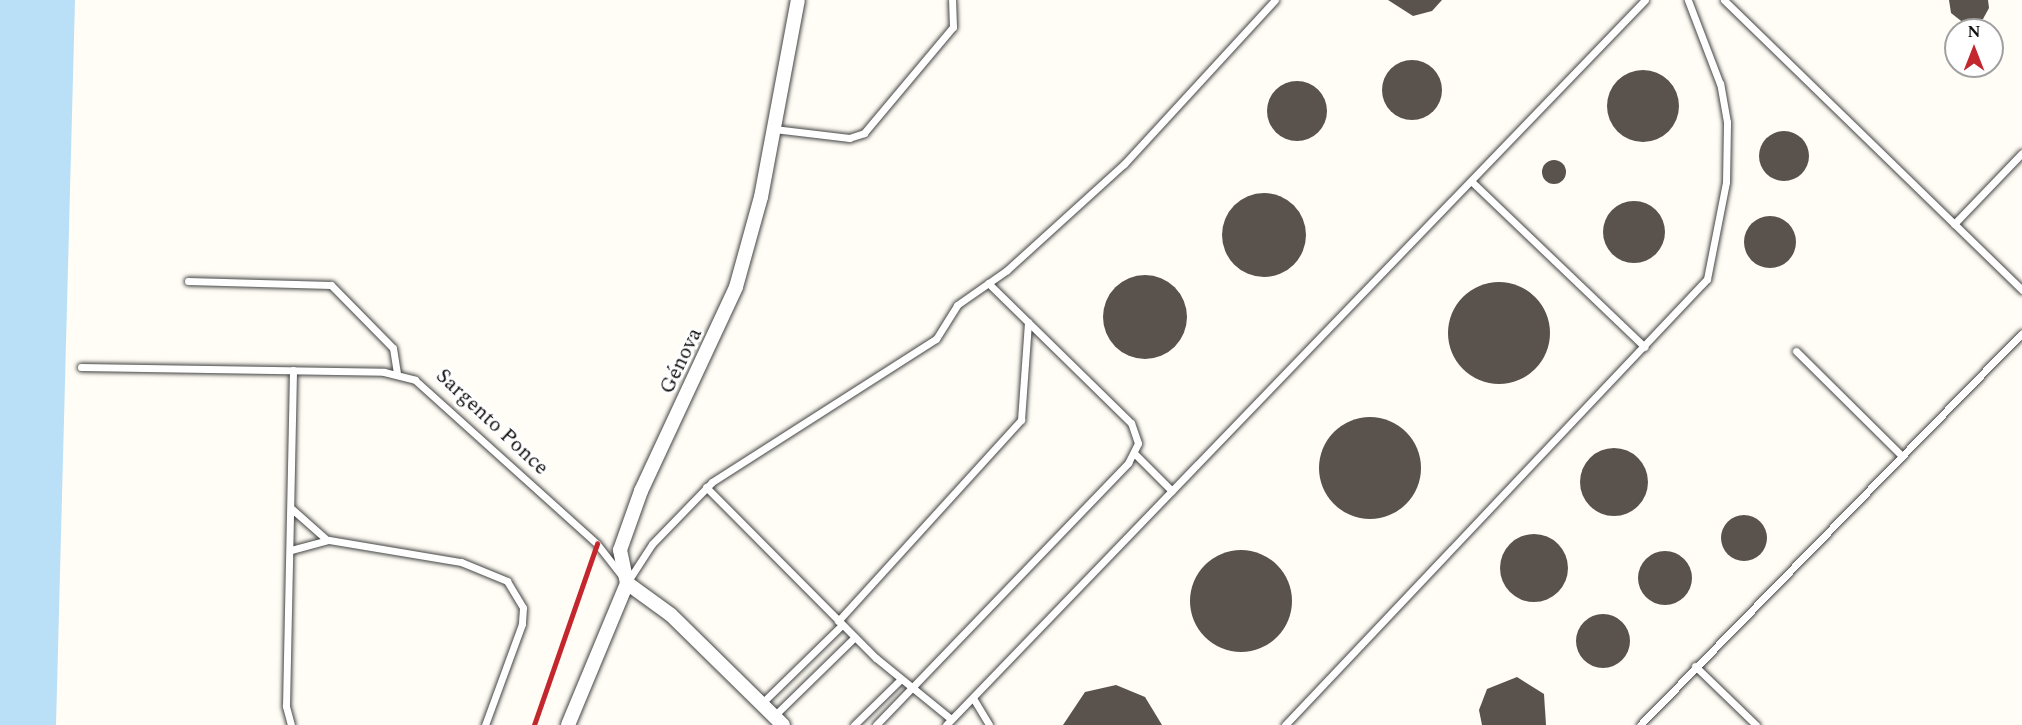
<!DOCTYPE html>
<html>
<head>
<meta charset="utf-8">
<style>
	body { margin:0 }
	#map { position:relative; width:2022px; height:725px; overflow:hidden; background:#fffdf5; font-family:Spectral,serif }
	div>[style] { position:absolute }
	.water>* { inset:0; background:#b9e0f7 }
	.building>* { inset:0; background:#5a524d }
	.round { border-radius:50% }
	.roads { filter:drop-shadow(0 0 2px #444) drop-shadow(0 0 2px #444) }
	.service>* { height:7px; margin:-3.5px; padding:0 3.5px; transform-origin:3.5px; border-radius:3.5px; background:#fff }
	.minor>* { height:14px; margin:-7px; padding:0 7px; transform-origin:7px; border-radius:7px; background:#fff }
	.rail>* { height:4.5px; margin:-2.25px; padding:0 2.25px; transform-origin:2.25px; border-radius:2.25px; background:#c4262e }
	span { translate:-50% -50%; white-space:nowrap; text-align:center; line-height:1.15; -webkit-text-stroke:6px #fff; paint-order:stroke }
	.street-label { font-size:21px; color:#111 }
	.north { position:absolute; left:1944px; top:18px; width:60px; height:60px; box-sizing:border-box; background:#fff; border:2px solid #a0a0a0; border-radius:50%; rotate:0deg; font-size:16px; font-weight:700; line-height:24px; text-align:center; color:#111 }
	.north::after { content:''; display:block; margin:auto; width:21px; height:27px; background:#c4262e; clip-path:polygon(50% 0,100% 100%,50% 72%,0 100%) }
</style>
</head>
<body>
<div id="map">
	<div class="water">
		<i style="clip-path:polygon(0 0,75px 0,56px 725px,0 725px)"></i>
	</div>
	<div class="building">
		<i style="clip-path:polygon(1388px 0,1442px 0,1432px 11px,1413px 16px)"></i>
		<i style="clip-path:polygon(1949px 0,1988px 0,1989px 8px,1983px 19px,1965px 24px,1951px 13px)"></i>
		<i class="round" style="left:1382px;top:60px;width:60px;height:60px"></i>
		<i class="round" style="left:1607px;top:70px;width:72px;height:72px"></i>
		<i class="round" style="left:1267px;top:81px;width:60px;height:60px"></i>
		<i class="round" style="left:1759px;top:131px;width:50px;height:50px"></i>
		<i class="round" style="left:1542px;top:160px;width:24px;height:24px"></i>
		<i class="round" style="left:1222px;top:193px;width:84px;height:84px"></i>
		<i class="round" style="left:1603px;top:201px;width:62px;height:62px"></i>
		<i class="round" style="left:1744px;top:216px;width:52px;height:52px"></i>
		<i class="round" style="left:1103px;top:275px;width:84px;height:84px"></i>
		<i class="round" style="left:1448px;top:282px;width:102px;height:102px"></i>
		<i class="round" style="left:1319px;top:417px;width:102px;height:102px"></i>
		<i class="round" style="left:1580px;top:448px;width:68px;height:68px"></i>
		<i class="round" style="left:1721px;top:515px;width:46px;height:46px"></i>
		<i class="round" style="left:1500px;top:534px;width:68px;height:68px"></i>
		<i class="round" style="left:1190px;top:550px;width:102px;height:102px"></i>
		<i class="round" style="left:1638px;top:551px;width:54px;height:54px"></i>
		<i class="round" style="left:1576px;top:614px;width:54px;height:54px"></i>
		<i style="clip-path:polygon(1517px 677px,1544px 694px,1546px 725px,1482px 725px,1479px 710px,1487px 689px)"></i>
		<i style="clip-path:polygon(1116px 685px,1145px 697px,1162px 725px,1063px 725px,1085px 692px)"></i>
	</div>
	<div class="roads">
		<div class="service">
			<i style="left:1724px;top:0;width:416px;rotate:44.2deg"></i>
			<i style="left:774px;top:129px;width:76px;rotate:6.8deg"></i>
			<i style="left:849px;top:138px;width:16px;rotate:-18deg"></i>
			<i style="left:864px;top:133px;width:138px;rotate:-50deg"></i>
			<i style="left:953px;top:27px;width:27px;rotate:-92deg"></i>
			<i style="left:1471px;top:181px;width:240px;rotate:43.7deg"></i>
			<i style="left:1954px;top:224px;width:98px;rotate:-46.2deg"></i>
			<i style="left:188px;top:281px;width:143px;rotate:1.6deg"></i>
			<i style="left:331px;top:285px;width:88px;rotate:45.5deg"></i>
			<i style="left:393px;top:348px;width:25px;rotate:81deg"></i>
			<i style="left:1796px;top:351px;width:146px;rotate:44.7deg"></i>
			<i style="left:81px;top:367px;width:303px;rotate:0.9deg"></i>
			<i style="left:384px;top:372px;width:32px;rotate:14deg"></i>
			<i style="left:415px;top:380px;width:245px;rotate:42deg"></i>
			<i style="left:597px;top:544px;width:41px;rotate:52deg"></i>
			<i style="left:1135px;top:454px;width:52px;rotate:45deg"></i>
			<i style="left:706px;top:487px;width:241px;rotate:45.2deg"></i>
			<i style="left:876px;top:658px;width:97px;rotate:39.1deg"></i>
			<i style="left:292px;top:509px;width:45px;rotate:41.4deg"></i>
			<i style="left:291px;top:550px;width:39px;rotate:-15deg"></i>
			<i style="left:329px;top:540px;width:134px;rotate:9.5deg"></i>
			<i style="left:461px;top:562px;width:50px;rotate:22.4deg"></i>
			<i style="left:507px;top:581px;width:31px;rotate:59deg"></i>
			<i style="left:523px;top:608px;width:16px;rotate:94deg"></i>
			<i style="left:522px;top:624px;width:108px;rotate:110.1deg"></i>
			<i style="left:628px;top:581px;width:44px;rotate:-57deg"></i>
			<i style="left:652px;top:544px;width:86px;rotate:-45.9deg"></i>
			<i style="left:712px;top:482px;width:266px;rotate:-32.6deg"></i>
			<i style="left:936px;top:339px;width:40px;rotate:-58deg"></i>
			<i style="left:957px;top:305px;width:61px;rotate:-35deg"></i>
			<i style="left:1007px;top:270px;width:158px;rotate:-42.2deg"></i>
			<i style="left:1124px;top:164px;width:223px;rotate:-47.4deg"></i>
			<i style="left:838px;top:621px;width:272px;rotate:-47.7deg"></i>
			<i style="left:1021px;top:420px;width:98px;rotate:-85.9deg"></i>
			<i style="left:1695px;top:666px;width:85px;rotate:44deg"></i>
			<i style="left:973px;top:698px;width:31px;rotate:59deg"></i>
			<i style="left:761px;top:704px;width:113px;rotate:-44.3deg"></i>
			<i style="left:774px;top:716px;width:113px;rotate:-44.3deg"></i>
			<i style="left:291px;top:725px;width:20px;rotate:-105deg"></i>
			<i style="left:286px;top:706px;width:336px;rotate:-88.8deg"></i>
			<i style="left:854px;top:725px;width:64px;rotate:-44.4deg"></i>
			<i style="left:876px;top:725px;width:364px;rotate:-46.1deg"></i>
			<i style="left:1128px;top:463px;width:22px;rotate:-63deg"></i>
			<i style="left:1138px;top:443px;width:21px;rotate:-109deg"></i>
			<i style="left:1131px;top:423px;width:200px;rotate:-135.6deg"></i>
			<i style="left:946px;top:725px;width:1007px;rotate:-46.05deg"></i>
			<i style="left:1285px;top:725px;width:614px;rotate:-46.58deg"></i>
			<i style="left:1707px;top:279px;width:99px;rotate:-78.9deg"></i>
			<i style="left:1726px;top:182px;width:60px;rotate:-89deg"></i>
			<i style="left:1727px;top:122px;width:39px;rotate:-100deg"></i>
			<i style="left:1720px;top:84px;width:90px;rotate:-110.9deg"></i>
			<i style="left:1640px;top:725px;width:547px;rotate:-45.74deg"></i>
		</div>
		<div class="minor">
			<i style="left:627px;top:583px;width:54px;rotate:36deg"></i>
			<i style="left:671px;top:615px;width:157px;rotate:44.5deg"></i>
			<i style="left:568px;top:725px;width:154px;rotate:-67.4deg"></i>
			<i style="left:627px;top:583px;width:34px;rotate:-102deg"></i>
			<i style="left:620px;top:550px;width:63px;rotate:-70.4deg"></i>
			<i style="left:641px;top:491px;width:225px;rotate:-65deg"></i>
			<i style="left:736px;top:287px;width:93px;rotate:-74.5deg"></i>
			<i style="left:761px;top:197px;width:200px;rotate:-79.4deg"></i>
		</div>
	</div>
	<div class="rail">
		<i style="left:534px;top:725px;width:192px;rotate:-70.8deg"></i>
	</div>
	<div class="street-label">
		<span style="left:681px;top:361px;rotate:-64deg">Génova</span>
		<span style="left:492px;top:422px;rotate:43deg">Sargento Ponce</span>
	</div>
	<div class="north">N</div>
</div>
</body>
</html>
